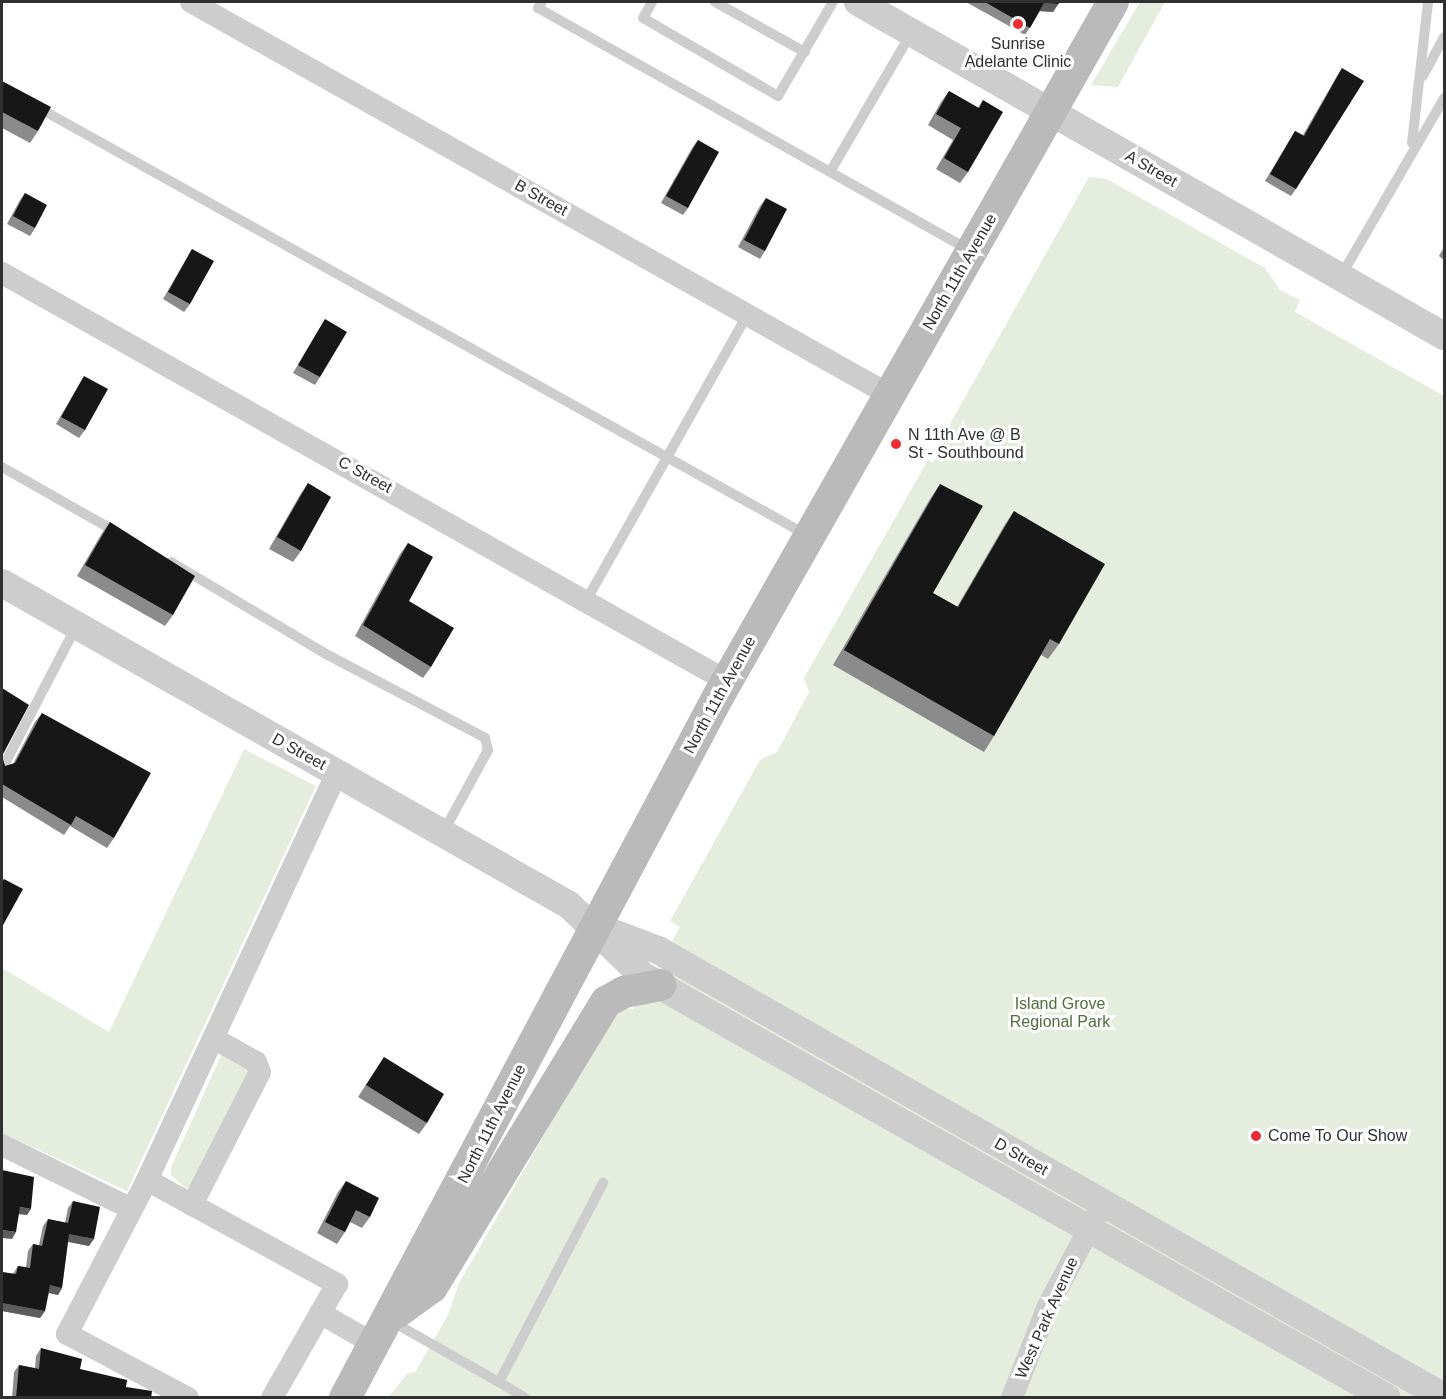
<!DOCTYPE html>
<html>
<head>
<meta charset="utf-8">
<style>
	body { margin:0 }
	#map { position:relative; width:1446px; height:1399px; overflow:hidden; background:#fff; font-family:Arial,sans-serif }
	div>[style] { position:absolute }
	.green>* { inset:0; background:#e5eede }
	.service>* { height:10px; margin:-5px; padding:0 5px; transform-origin:5px; border-radius:5px; background:#cdcdcd }
	.minor>* { height:22px; margin:-11px; padding:0 11px; transform-origin:11px; border-radius:11px; background:#cdcdcd }
	.tertiary>* { height:28px; margin:-14px; padding:0 14px; transform-origin:14px; border-radius:14px; background:#cdcdcd }
	.secondary>* { height:32px; margin:-16px; padding:0 16px; transform-origin:16px; border-radius:16px; background:#bababa }
	.wall>* { inset:0; background:#8b8b8b }
	.shaded-wall>* { inset:0; background:#5d5d5d }
	.building>* { inset:0; background:#171717 }
	.dots>* { width:16px; height:16px; translate:-50% -50%; box-sizing:border-box; border:3px solid #fff; border-radius:50% }
	span { translate:-50% -50%; white-space:nowrap; text-align:center; line-height:1.15; -webkit-text-stroke:6px #fff; paint-order:stroke }
	.poi-label { font-size:16px; color:#303030 }
	.left { translate:0 -50%; text-align:left }
	.street-label { font-size:16px; color:#303030 }
	.park-label { font-size:16px; color:#506f3b }
	.frame { position:absolute; inset:0; border:3px solid #303030; pointer-events:none }
</style>
</head>
<body>
<div id="map">
	<div class="green">
		<i style="clip-path:polygon(1140px 2px,1165px 2px,1118px 87px,1091px 85px)"></i>
		<i style="clip-path:polygon(1089px 177px,1107px 179px,1265px 268px,1280px 290px,1300px 300px,1295px 312px,1444px 396px,1444px 1397px,388px 1398px,407px 1374px,415px 1372px,447px 1317px,459px 1283px,609px 1022px,625px 1008px,633px 1009px,680px 927px,670px 921px,760px 760px,777px 752px,809px 692px,804px 678px,928px 460px,933px 463px,942px 448px,938px 445px)"></i>
		<i style="clip-path:polygon(244px 749px,316px 786px,127px 1191px,2px 1133px,2px 968px,109px 1032px)"></i>
		<i style="clip-path:polygon(222px 1053px,252px 1071px,195px 1186px,185px 1188px,171px 1175px,171px 1167px)"></i>
	</div>
	<div class="service">
		<i style="left:542px;top:2px;width:7px;rotate:124deg"></i>
		<i style="left:538px;top:8px;width:493px;rotate:29.3deg"></i>
		<i style="left:652px;top:2px;width:18px;rotate:119deg"></i>
		<i style="left:643px;top:18px;width:156px;rotate:30deg"></i>
		<i style="left:778px;top:96px;width:109px;rotate:-59.7deg"></i>
		<i style="left:715px;top:2px;width:103px;rotate:29.1deg"></i>
		<i style="left:1423px;top:76px;width:44px;rotate:-61.7deg"></i>
		<i style="left:37px;top:107px;width:881px;rotate:29.07deg"></i>
		<i style="left:1412px;top:143px;width:142px;rotate:-83.5deg"></i>
		<i style="left:830px;top:172px;width:159px;rotate:-59.7deg"></i>
		<i style="left:1341px;top:276px;width:206px;rotate:-59.9deg"></i>
		<i style="left:2px;top:467px;width:133px;rotate:29.6deg"></i>
		<i style="left:171px;top:562px;width:180px;rotate:30.7deg"></i>
		<i style="left:326px;top:654px;width:180px;rotate:27.8deg"></i>
		<i style="left:485px;top:738px;width:12px;rotate:76deg"></i>
		<i style="left:488px;top:750px;width:94px;rotate:118.5deg"></i>
		<i style="left:586px;top:601px;width:328px;rotate:-60.6deg"></i>
		<i style="left:2px;top:769px;width:160px;rotate:-62.5deg"></i>
		<i style="left:391px;top:1321px;width:124px;rotate:29.5deg"></i>
		<i style="left:499px;top:1382px;width:225px;rotate:-62.4deg"></i>
		<i style="left:499px;top:1382px;width:31px;rotate:31deg"></i>
	</div>
	<div class="minor">
		<i style="left:191px;top:2px;width:802px;rotate:29.35deg"></i>
		<i style="left:2px;top:273px;width:832px;rotate:29.37deg"></i>
		<i style="left:2px;top:1145px;width:145px;rotate:26.2deg"></i>
		<i style="left:147px;top:1180px;width:217px;rotate:28.7deg"></i>
		<i style="left:337px;top:1284px;width:131px;rotate:119.7deg"></i>
		<i style="left:192px;top:1205px;width:149px;rotate:-62.9deg"></i>
		<i style="left:260px;top:1072px;width:11px;rotate:-112deg"></i>
		<i style="left:256px;top:1062px;width:47px;rotate:-150.7deg"></i>
		<i style="left:320px;top:1313px;width:62px;rotate:29.9deg"></i>
		<i style="left:188px;top:1398px;width:137px;rotate:-152.1deg"></i>
		<i style="left:67px;top:1334px;width:174px;rotate:-62.5deg"></i>
		<i style="left:147px;top:1180px;width:449px;rotate:-65deg"></i>
		<i style="left:1012px;top:1398px;width:99px;rotate:-68.6deg"></i>
		<i style="left:1048px;top:1306px;width:102px;rotate:-61.9deg"></i>
	</div>
	<div class="tertiary">
		<i style="left:858px;top:2px;width:675px;rotate:29.68deg"></i>
		<i style="left:2px;top:583px;width:652px;rotate:29.59deg"></i>
		<i style="left:569px;top:905px;width:103px;rotate:43.8deg"></i>
		<i style="left:643px;top:976px;width:855px;rotate:29.56deg"></i>
		<i style="left:595px;top:926px;width:67px;rotate:20.9deg"></i>
		<i style="left:658px;top:950px;width:904px;rotate:29.63deg"></i>
	</div>
	<div class="secondary">
		<i style="left:396px;top:1313px;width:44px;rotate:-35.8deg"></i>
		<i style="left:432px;top:1287px;width:334px;rotate:-58.6deg"></i>
		<i style="left:606px;top:1002px;width:21px;rotate:-29deg"></i>
		<i style="left:624px;top:992px;width:37px;rotate:-11deg"></i>
		<i style="left:345px;top:1398px;width:796px;rotate:-61.99deg"></i>
		<i style="left:719px;top:695px;width:797px;rotate:-60.38deg"></i>
	</div>
	<div class="wall">
		<i style="clip-path:polygon(966px 2px,1060px 2px,1053px 12px,1040px 11px,1025px 35px)"></i>
		<i style="clip-path:polygon(1342px 68px,1296px 189px,1291px 196px,1265px 181px,1295px 131px,1303px 135px,1337px 76px)"></i>
		<i style="clip-path:polygon(2px 81px,38px 131px,30px 143px,2px 128px)"></i>
		<i style="clip-path:polygon(949px 91px,978px 108px,983px 100px,968px 172px,960px 183px,936px 169px,953px 140px,928px 125px,941px 102px)"></i>
		<i style="clip-path:polygon(698px 140px,688px 208px,683px 215px,661px 203px,692px 148px)"></i>
		<i style="clip-path:polygon(25px 193px,35px 228px,30px 236px,7px 224px,20px 200px)"></i>
		<i style="clip-path:polygon(766px 198px,765px 251px,760px 259px,738px 247px,760px 206px)"></i>
		<i style="clip-path:polygon(1444px 247px,1444px 260px,1439px 256px)"></i>
		<i style="clip-path:polygon(192px 249px,190px 304px,184px 312px,163px 299px)"></i>
		<i style="clip-path:polygon(325px 319px,320px 377px,315px 385px,293px 373px)"></i>
		<i style="clip-path:polygon(84px 376px,85px 430px,79px 438px,56px 424px)"></i>
		<i style="clip-path:polygon(308px 483px,301px 551px,293px 562px,269px 549px,300px 495px)"></i>
		<i style="clip-path:polygon(940px 484px,933px 593px,957px 607px,1004px 526px,1014px 511px,1059px 644px,1048px 659px,1041px 655px,994px 736px,984px 752px,833px 665px,930px 499px)"></i>
		<i style="clip-path:polygon(110px 522px,173px 615px,165px 626px,77px 576px,102px 533px)"></i>
		<i style="clip-path:polygon(408px 543px,409px 601px,431px 667px,423px 678px,355px 636px,400px 554px)"></i>
		<i style="clip-path:polygon(2px 688px,2px 756px,5px 766px,13px 764px,35px 722px,42px 713px,114px 838px,107px 848px,70px 826px,64px 835px,2px 797px)"></i>
		<i style="clip-path:polygon(384px 1057px,427px 1123px,419px 1134px,358px 1097px)"></i>
		<i style="clip-path:polygon(346px 1181px,370px 1217px,362px 1228px,350px 1222px,345px 1232px,337px 1244px,317px 1233px,338px 1192px)"></i>
		<i style="clip-path:polygon(73px 1201px,89px 1246px,68px 1242px,62px 1288px,58px 1295px,49px 1293px,45px 1311px,40px 1318px,2px 1311px,2px 1272px,13px 1274px,18px 1266px,26px 1267px,28px 1251px,33px 1244px,39px 1245px,43px 1226px,48px 1219px,65px 1223px,68px 1208px)"></i>
		<i style="clip-path:polygon(41px 1348px,80px 1369px,151px 1398px,12px 1398px,14px 1372px,19px 1365px,35px 1368px,36px 1356px)"></i>
	</div>
	<div class="shaded-wall">
		<i style="clip-path:polygon(1044px 3px,1058px 4px,1053px 12px,1039px 11px)"></i>
		<i style="clip-path:polygon(20px 1207px,31px 1209px,27px 1215px,16px 1214px)"></i>
		<i style="clip-path:polygon(2px 1230px,16px 1232px,12px 1239px,2px 1238px)"></i>
		<i style="clip-path:polygon(69px 1234px,94px 1239px,89px 1246px,65px 1241px)"></i>
		<i style="clip-path:polygon(50px 1285px,62px 1288px,58px 1295px,45px 1292px)"></i>
		<i style="clip-path:polygon(2px 1303px,45px 1311px,40px 1318px,2px 1311px)"></i>
	</div>
	<div class="building">
		<i style="clip-path:polygon(985px 2px,1060px 2px,1058px 4px,1044px 3px,1030px 28px)"></i>
		<i style="clip-path:polygon(1342px 68px,1364px 81px,1296px 189px,1270px 174px,1295px 131px,1304px 136px)"></i>
		<i style="clip-path:polygon(2px 81px,51px 107px,38px 131px,2px 112px)"></i>
		<i style="clip-path:polygon(949px 91px,979px 108px,983px 100px,1003px 112px,968px 172px,944px 158px,961px 128px,936px 114px)"></i>
		<i style="clip-path:polygon(698px 140px,719px 152px,688px 208px,666px 196px)"></i>
		<i style="clip-path:polygon(25px 193px,47px 205px,35px 228px,13px 216px)"></i>
		<i style="clip-path:polygon(766px 198px,787px 209px,765px 251px,744px 240px)"></i>
		<i style="clip-path:polygon(192px 249px,214px 261px,190px 304px,168px 292px)"></i>
		<i style="clip-path:polygon(325px 319px,347px 332px,320px 377px,298px 365px)"></i>
		<i style="clip-path:polygon(84px 376px,108px 389px,85px 430px,61px 417px)"></i>
		<i style="clip-path:polygon(308px 483px,331px 497px,301px 551px,277px 537px)"></i>
		<i style="clip-path:polygon(940px 484px,983px 506px,933px 593px,958px 607px,1014px 511px,1105px 564px,1059px 644px,1050px 639px,994px 736px,844px 650px)"></i>
		<i style="clip-path:polygon(110px 522px,195px 576px,173px 615px,85px 565px)"></i>
		<i style="clip-path:polygon(408px 543px,433px 557px,409px 601px,454px 628px,431px 667px,363px 625px)"></i>
		<i style="clip-path:polygon(2px 688px,29px 705px,2px 756px,5px 766px,15px 763px,42px 713px,151px 773px,114px 838px,76px 816px,71px 825px,2px 784px)"></i>
		<i style="clip-path:polygon(4px 879px,23px 889px,2px 927px,2px 882px)"></i>
		<i style="clip-path:polygon(384px 1057px,444px 1094px,427px 1123px,366px 1085px)"></i>
		<i style="clip-path:polygon(2px 1170px,34px 1177px,31px 1209px,20px 1207px,16px 1232px,2px 1230px)"></i>
		<i style="clip-path:polygon(346px 1181px,379px 1198px,370px 1217px,356px 1210px,345px 1232px,325px 1222px)"></i>
		<i style="clip-path:polygon(73px 1201px,100px 1207px,94px 1239px,69px 1234px,62px 1288px,50px 1285px,45px 1311px,2px 1303px,2px 1272px,16px 1274px,18px 1266px,30px 1268px,33px 1244px,42px 1246px,48px 1219px,68px 1223px)"></i>
		<i style="clip-path:polygon(41px 1348px,82px 1359px,80px 1369px,127px 1380px,126px 1387px,152px 1391px,151px 1398px,16px 1398px,19px 1365px,39px 1369px)"></i>
	</div>
	<div class="dots">
		<i style="left:1018px;top:24px;background:#ee2b30"></i>
		<i style="left:896px;top:444px;background:#ee2b30"></i>
		<i style="left:1256px;top:1136px;background:#ee2b30"></i>
	</div>
	<div class="poi-label">
		<span style="left:1018px;top:53px">Sunrise<br>Adelante Clinic</span>
		<span class="left" style="left:908px;top:444px">N 11th Ave @ B<br>St - Southbound</span>
		<span class="left" style="left:1268px;top:1136px">Come To Our Show</span>
	</div>
	<div class="street-label">
		<span style="left:1151px;top:169px;rotate:30deg">A Street</span>
		<span style="left:541px;top:198px;rotate:29deg">B Street</span>
		<span style="left:960px;top:272px;rotate:-60deg">North 11th Avenue</span>
		<span style="left:365px;top:475px;rotate:29deg">C Street</span>
		<span style="left:720px;top:695px;rotate:-61deg">North 11th Avenue</span>
		<span style="left:299px;top:752px;rotate:29deg">D Street</span>
		<span style="left:492px;top:1124px;rotate:-63deg">North 11th Avenue</span>
		<span style="left:1021px;top:1157px;rotate:30deg">D Street</span>
		<span style="left:1047px;top:1318px;rotate:-66deg">West Park Avenue</span>
	</div>
	<div class="park-label">
		<span style="left:1060px;top:1013px">Island Grove<br>Regional Park</span>
	</div>
	<div class="frame"></div>
</div>
</body>
</html>
